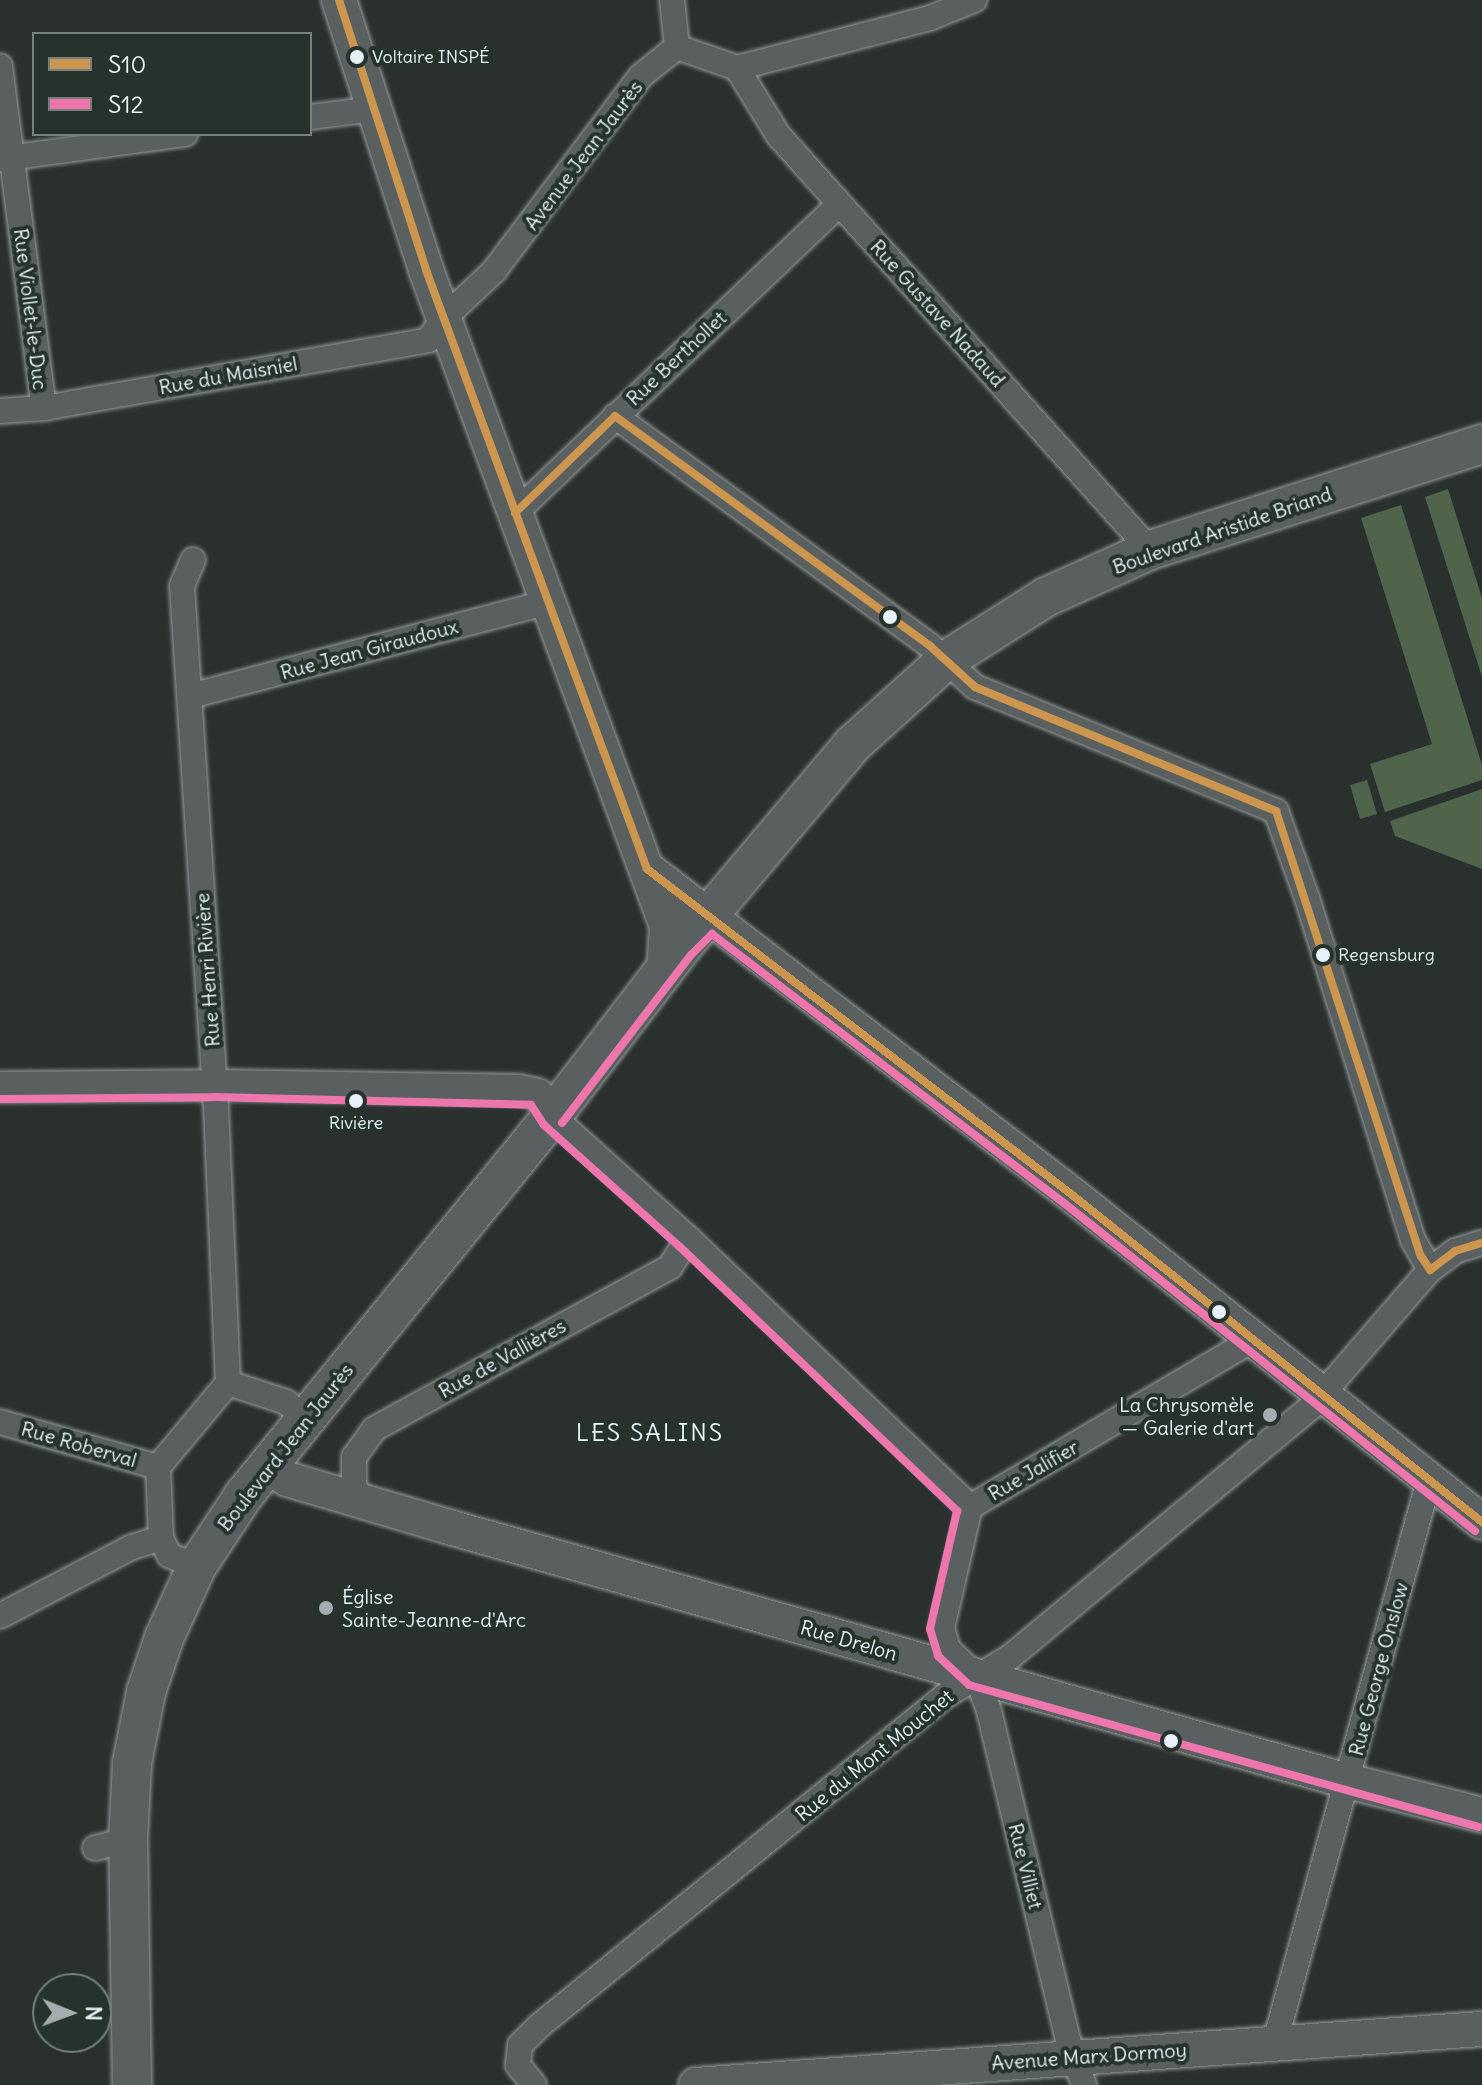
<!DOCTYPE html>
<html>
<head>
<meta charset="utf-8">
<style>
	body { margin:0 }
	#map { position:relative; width:1482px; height:2085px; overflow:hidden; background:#29302d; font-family:Delius,sans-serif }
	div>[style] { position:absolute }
	.green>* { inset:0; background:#50644c }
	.roads { filter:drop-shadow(0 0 2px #959a9a) drop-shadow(0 0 2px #959a9a) }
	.minor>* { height:24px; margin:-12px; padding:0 12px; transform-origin:12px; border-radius:12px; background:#5a6060 }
	.tertiary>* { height:30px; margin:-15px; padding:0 15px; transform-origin:15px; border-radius:15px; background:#5a6060 }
	.secondary>* { height:34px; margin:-17px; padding:0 17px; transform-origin:17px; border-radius:17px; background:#5a6060 }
	.primary>* { height:38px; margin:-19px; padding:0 19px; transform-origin:19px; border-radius:19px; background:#5a6060 }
	.bus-1>* { height:8px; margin:-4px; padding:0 4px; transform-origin:4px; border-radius:4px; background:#cd964f }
	.bus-2>* { height:8px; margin:-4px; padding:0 4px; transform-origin:4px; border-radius:4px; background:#ed76ad }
	.dots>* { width:22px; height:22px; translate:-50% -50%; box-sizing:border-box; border:4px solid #26332d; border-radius:50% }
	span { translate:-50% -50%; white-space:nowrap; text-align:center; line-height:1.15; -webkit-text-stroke:8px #26332d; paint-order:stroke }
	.bus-label { font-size:18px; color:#e8f1f8 }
	.left { translate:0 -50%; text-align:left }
	.street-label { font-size:20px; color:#e8f1f8 }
	.poi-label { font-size:20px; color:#e8f1f8 }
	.right { translate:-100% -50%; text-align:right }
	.quarter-label { font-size:24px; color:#e8f1f8; letter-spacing:2px }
	.legend { position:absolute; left:32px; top:32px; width:280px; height:104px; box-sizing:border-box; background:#26332d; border:2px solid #747f7e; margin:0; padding:10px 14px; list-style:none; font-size:24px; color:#e8f1f8 }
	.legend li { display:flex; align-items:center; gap:16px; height:40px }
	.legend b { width:40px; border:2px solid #747f7e }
	.north { position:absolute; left:32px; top:1973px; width:80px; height:80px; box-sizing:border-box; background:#26332d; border:2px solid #747f7e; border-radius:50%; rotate:91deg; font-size:22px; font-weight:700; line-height:32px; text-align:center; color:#e8f1f8 }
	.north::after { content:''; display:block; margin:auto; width:28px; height:36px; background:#a5adb1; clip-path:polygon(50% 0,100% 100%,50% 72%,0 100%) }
</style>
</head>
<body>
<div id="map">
	<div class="green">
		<i style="clip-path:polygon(1448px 489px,1482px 598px,1482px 677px,1425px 497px)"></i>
		<i style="clip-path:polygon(1401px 505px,1482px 765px,1482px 780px,1385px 812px,1370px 764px,1432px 744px,1361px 518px)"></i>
		<i style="clip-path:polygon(1367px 780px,1377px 814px,1360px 819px,1350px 785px)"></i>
		<i style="clip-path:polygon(1482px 789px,1482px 869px,1395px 836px,1390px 821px)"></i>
	</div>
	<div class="roads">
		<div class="minor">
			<i style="left:672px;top:0;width:47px;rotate:83.9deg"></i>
			<i style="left:0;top:66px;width:345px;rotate:82.7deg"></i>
			<i style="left:737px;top:68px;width:79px;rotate:58.5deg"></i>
			<i style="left:778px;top:135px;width:557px;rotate:48.13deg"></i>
			<i style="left:310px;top:117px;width:64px;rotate:-7.1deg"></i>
			<i style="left:0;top:159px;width:187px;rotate:-7.7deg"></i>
			<i style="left:0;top:411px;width:44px;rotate:-3.9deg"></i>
			<i style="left:44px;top:408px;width:390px;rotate:-10deg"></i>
			<i style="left:428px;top:340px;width:27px;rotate:-54deg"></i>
			<i style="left:444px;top:318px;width:69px;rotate:-43.2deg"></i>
			<i style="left:494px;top:271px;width:244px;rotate:-53deg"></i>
			<i style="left:641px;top:76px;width:46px;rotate:-38.9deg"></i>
			<i style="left:677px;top:47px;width:64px;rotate:19.3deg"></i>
			<i style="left:737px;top:68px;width:199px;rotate:-14.5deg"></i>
			<i style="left:930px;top:18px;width:48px;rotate:-22.2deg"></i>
			<i style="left:615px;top:416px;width:390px;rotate:36.1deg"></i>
			<i style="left:930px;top:646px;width:61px;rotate:42.3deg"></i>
			<i style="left:975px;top:687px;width:326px;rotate:22.4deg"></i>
			<i style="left:1276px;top:811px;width:92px;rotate:70.4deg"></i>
			<i style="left:1307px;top:898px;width:358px;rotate:72.8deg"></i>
			<i style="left:1413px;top:1240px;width:34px;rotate:60deg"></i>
			<i style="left:515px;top:513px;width:448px;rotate:-43.6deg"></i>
			<i style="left:193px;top:560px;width:28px;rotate:113deg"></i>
			<i style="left:182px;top:586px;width:522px;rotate:86.27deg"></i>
			<i style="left:216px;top:1107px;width:276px;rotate:87.5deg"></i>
			<i style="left:190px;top:696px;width:370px;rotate:-14.7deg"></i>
			<i style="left:552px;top:1116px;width:183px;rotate:41.9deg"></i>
			<i style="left:688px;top:1238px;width:390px;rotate:43.6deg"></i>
			<i style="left:228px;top:1383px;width:61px;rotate:18.1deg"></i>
			<i style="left:286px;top:1402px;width:25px;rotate:40deg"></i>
			<i style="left:0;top:1422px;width:164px;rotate:15.9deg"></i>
			<i style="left:359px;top:1499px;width:16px;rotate:-108deg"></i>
			<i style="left:354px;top:1484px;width:27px;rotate:-90deg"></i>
			<i style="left:354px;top:1457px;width:34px;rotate:-54deg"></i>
			<i style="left:374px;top:1429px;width:337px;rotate:-28.7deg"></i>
			<i style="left:670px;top:1267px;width:34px;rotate:-58deg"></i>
			<i style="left:197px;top:1566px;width:30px;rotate:-159deg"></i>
			<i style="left:169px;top:1555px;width:19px;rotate:-115deg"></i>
			<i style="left:161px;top:1538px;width:71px;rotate:-92.4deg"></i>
			<i style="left:158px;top:1467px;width:109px;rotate:-50.2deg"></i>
			<i style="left:0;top:1616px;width:149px;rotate:-27.6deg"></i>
			<i style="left:132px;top:1547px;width:30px;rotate:-17deg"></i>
			<i style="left:95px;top:1848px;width:34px;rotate:-14deg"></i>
			<i style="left:1275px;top:2042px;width:583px;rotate:-74.68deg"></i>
			<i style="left:534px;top:2085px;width:26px;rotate:-129deg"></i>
			<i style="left:518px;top:2065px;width:20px;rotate:-84deg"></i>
			<i style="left:520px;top:2045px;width:27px;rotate:-45deg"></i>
			<i style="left:539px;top:2026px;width:523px;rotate:-39.1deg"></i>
			<i style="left:945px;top:1696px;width:76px;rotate:-31deg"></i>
			<i style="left:1010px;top:1657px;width:393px;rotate:-39.7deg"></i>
			<i style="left:1312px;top:1406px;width:180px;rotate:-49.1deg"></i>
			<i style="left:1430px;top:1270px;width:31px;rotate:-37deg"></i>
			<i style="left:1455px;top:1251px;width:28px;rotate:-17deg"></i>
			<i style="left:1084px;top:2085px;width:48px;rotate:-109.6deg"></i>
			<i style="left:1068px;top:2040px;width:338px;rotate:-103.5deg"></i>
			<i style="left:989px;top:1711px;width:37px;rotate:-110deg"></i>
			<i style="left:976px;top:1676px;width:39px;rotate:-136deg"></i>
			<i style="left:948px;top:1649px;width:22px;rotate:-106deg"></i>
			<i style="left:942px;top:1628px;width:124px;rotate:-77deg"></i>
			<i style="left:970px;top:1507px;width:330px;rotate:-30.6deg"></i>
		</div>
		<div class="tertiary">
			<i style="left:0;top:1087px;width:214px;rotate:-0.5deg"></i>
			<i style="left:214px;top:1085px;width:305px;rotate:0.9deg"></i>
			<i style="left:519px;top:1090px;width:19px;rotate:12deg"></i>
			<i style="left:538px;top:1094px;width:26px;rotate:58deg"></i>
		</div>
		<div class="secondary">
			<i style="left:339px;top:0;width:284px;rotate:72.1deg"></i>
			<i style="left:426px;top:270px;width:699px;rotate:69.83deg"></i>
			<i style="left:667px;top:926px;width:46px;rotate:93.7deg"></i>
			<i style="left:647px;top:869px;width:534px;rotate:37.47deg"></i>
			<i style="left:1071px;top:1194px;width:526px;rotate:38.59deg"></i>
			<i style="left:267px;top:1465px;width:24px;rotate:35deg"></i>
			<i style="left:287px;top:1479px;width:169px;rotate:16.5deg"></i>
			<i style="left:449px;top:1527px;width:933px;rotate:15.79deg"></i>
			<i style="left:1347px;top:1781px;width:139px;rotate:14.1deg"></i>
			<i style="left:696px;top:2085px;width:788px;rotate:-4.08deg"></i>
		</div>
		<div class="primary">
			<i style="left:132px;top:2085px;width:245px;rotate:-90.9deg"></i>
			<i style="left:128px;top:1840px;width:77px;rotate:-87deg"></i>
			<i style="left:132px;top:1763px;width:72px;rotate:-78.8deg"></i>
			<i style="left:146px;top:1692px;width:57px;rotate:-71.6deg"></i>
			<i style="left:164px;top:1638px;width:79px;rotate:-65.4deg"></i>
			<i style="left:197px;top:1566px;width:85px;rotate:-56.5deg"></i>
			<i style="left:244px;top:1495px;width:488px;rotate:-50.9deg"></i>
			<i style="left:552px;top:1116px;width:213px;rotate:-52.4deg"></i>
			<i style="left:682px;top:947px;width:265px;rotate:-49.9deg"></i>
			<i style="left:853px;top:744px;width:124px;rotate:-42.1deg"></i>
			<i style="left:945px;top:661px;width:120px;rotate:-32.4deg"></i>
			<i style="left:1046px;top:597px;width:114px;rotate:-24.3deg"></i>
			<i style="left:1150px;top:550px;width:349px;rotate:-17.7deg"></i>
		</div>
	</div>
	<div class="bus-1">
		<i style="left:339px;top:0;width:284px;rotate:72.1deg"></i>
		<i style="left:426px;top:270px;width:638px;rotate:69.75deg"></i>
		<i style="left:647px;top:869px;width:534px;rotate:37.47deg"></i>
		<i style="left:1071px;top:1194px;width:526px;rotate:38.59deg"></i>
		<i style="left:515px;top:513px;width:139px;rotate:-44.1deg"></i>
		<i style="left:615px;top:416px;width:390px;rotate:36.1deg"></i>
		<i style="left:930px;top:646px;width:61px;rotate:42.3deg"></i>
		<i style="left:975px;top:687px;width:326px;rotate:22.4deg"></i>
		<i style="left:1276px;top:811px;width:468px;rotate:72deg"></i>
		<i style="left:1421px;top:1256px;width:17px;rotate:57deg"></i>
		<i style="left:1430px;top:1270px;width:31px;rotate:-37deg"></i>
		<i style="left:1455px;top:1251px;width:28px;rotate:-17deg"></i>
	</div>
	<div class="bus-2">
		<i style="left:0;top:1099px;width:214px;rotate:-0.5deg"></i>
		<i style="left:214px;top:1097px;width:317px;rotate:1.4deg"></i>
		<i style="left:531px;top:1105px;width:24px;rotate:57deg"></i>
		<i style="left:544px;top:1125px;width:183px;rotate:41.9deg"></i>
		<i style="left:680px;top:1247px;width:383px;rotate:43.6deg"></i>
		<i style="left:957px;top:1511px;width:121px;rotate:102.9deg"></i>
		<i style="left:930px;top:1629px;width:28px;rotate:73deg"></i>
		<i style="left:938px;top:1656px;width:42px;rotate:43.1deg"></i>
		<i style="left:969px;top:1685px;width:529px;rotate:15.56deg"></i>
		<i style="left:562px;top:1123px;width:212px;rotate:-52.5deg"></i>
		<i style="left:691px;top:955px;width:30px;rotate:-45deg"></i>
		<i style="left:712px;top:934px;width:443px;rotate:37.4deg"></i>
		<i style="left:1064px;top:1203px;width:526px;rotate:38.59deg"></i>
	</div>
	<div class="dots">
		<i style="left:357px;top:57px;background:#e8f1f8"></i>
		<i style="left:890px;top:617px;background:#e8f1f8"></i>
		<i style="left:1323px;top:955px;background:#e8f1f8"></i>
		<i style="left:356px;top:1101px;background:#e8f1f8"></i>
		<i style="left:1219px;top:1312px;background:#e8f1f8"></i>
		<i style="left:1270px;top:1415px;background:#a5adb1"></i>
		<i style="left:326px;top:1608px;background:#a5adb1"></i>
		<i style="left:1171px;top:1741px;background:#e8f1f8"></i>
	</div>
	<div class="bus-label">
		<span class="left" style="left:372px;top:57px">Voltaire INSPÉ</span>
		<span class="left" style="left:1338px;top:955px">Regensburg</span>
		<span style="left:356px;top:1123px">Rivière</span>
	</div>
	<div class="street-label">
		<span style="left:583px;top:155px;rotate:-53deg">Avenue Jean Jaurès</span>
		<span style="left:31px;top:309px;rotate:83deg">Rue Viollet-le-Duc</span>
		<span style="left:938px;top:313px;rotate:48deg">Rue Gustave Nadaud</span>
		<span style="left:676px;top:358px;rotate:-43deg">Rue Berthollet</span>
		<span style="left:228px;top:375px;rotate:-10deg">Rue du Maisniel</span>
		<span style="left:1222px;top:530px;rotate:-19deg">Boulevard Aristide Briand</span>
		<span style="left:369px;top:649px;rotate:-15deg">Rue Jean Giraudoux</span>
		<span style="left:207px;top:970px;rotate:-94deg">Rue Henri Rivière</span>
		<span style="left:502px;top:1358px;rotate:-29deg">Rue de Vallières</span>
		<span style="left:79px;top:1444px;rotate:16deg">Rue Roberval</span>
		<span style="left:285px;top:1447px;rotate:-52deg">Boulevard Jean Jaurès</span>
		<span style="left:1033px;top:1470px;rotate:-30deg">Rue Jalifier</span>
		<span style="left:849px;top:1640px;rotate:16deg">Rue Drelon</span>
		<span style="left:1378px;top:1669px;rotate:-75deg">Rue George Onslow</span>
		<span style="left:874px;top:1755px;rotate:-39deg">Rue du Mont Mouchet</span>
		<span style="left:1026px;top:1866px;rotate:76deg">Rue Villiet</span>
		<span style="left:1089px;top:2056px;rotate:-4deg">Avenue Marx Dormoy</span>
	</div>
	<div class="poi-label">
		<span class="right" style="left:1254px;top:1416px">La Chrysomèle<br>— Galerie d'art</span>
		<span class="left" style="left:342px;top:1608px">Église<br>Sainte-Jeanne-d'Arc</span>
	</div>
	<div class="quarter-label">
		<span style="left:650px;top:1433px">LES SALINS</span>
	</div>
	<ul class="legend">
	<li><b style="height:10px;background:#cd964f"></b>S10</li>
	<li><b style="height:10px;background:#ed76ad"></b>S12</li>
	</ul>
	<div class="north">N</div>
</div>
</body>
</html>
